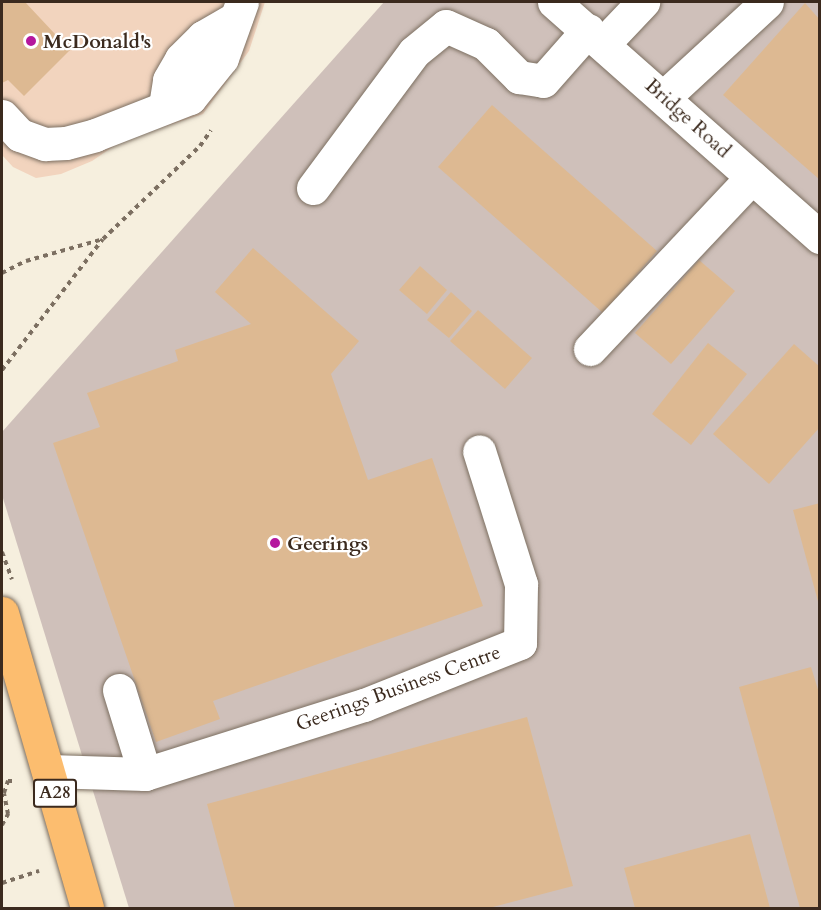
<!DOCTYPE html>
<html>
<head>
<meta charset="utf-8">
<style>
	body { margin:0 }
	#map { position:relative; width:821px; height:910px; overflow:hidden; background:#f6efde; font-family:Cardo,serif }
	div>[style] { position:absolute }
	.built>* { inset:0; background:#f2d4be }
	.industrial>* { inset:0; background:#cfc0ba }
	.building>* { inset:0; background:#ddb992 }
	.path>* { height:4px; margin-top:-2px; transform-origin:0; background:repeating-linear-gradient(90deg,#7c6f61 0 4.5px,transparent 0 9px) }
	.roads { filter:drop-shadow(0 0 2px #7c6f61) drop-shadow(0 0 2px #7c6f61) }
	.minor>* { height:33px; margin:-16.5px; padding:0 16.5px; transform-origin:16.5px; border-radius:16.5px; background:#fff }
	.major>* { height:33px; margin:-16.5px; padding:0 16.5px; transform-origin:16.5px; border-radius:16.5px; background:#fcbd6f }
	.dots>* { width:16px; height:16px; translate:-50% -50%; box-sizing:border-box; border:3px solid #fff; border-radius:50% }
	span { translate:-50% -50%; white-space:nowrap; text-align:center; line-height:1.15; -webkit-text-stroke:4.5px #fff; paint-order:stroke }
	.shield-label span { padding:2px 4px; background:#fff; border:2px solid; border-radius:4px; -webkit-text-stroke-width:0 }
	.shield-label { font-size:18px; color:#3b2a1e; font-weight:700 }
	.poi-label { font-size:20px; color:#3b2a1e; font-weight:700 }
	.left { translate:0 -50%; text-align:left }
	.street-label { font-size:20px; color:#3b2a1e }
	.frame { position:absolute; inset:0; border:3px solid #3b2a1e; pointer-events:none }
</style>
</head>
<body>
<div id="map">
	<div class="built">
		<i style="clip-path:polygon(2px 2px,265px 2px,249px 51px,203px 114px,123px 140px,92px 161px,61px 174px,36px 178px,13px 167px,2px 155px)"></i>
	</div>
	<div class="industrial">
		<i style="clip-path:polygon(384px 2px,819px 2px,819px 908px,129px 908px,2px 495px,2px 432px)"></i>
	</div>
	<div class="building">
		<i style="clip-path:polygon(2px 2px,25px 2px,70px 50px,24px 96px,8px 80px,2px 83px)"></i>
		<i style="clip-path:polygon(805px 3px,820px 20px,820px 180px,723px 95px)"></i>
		<i style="clip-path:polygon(492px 105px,657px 251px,603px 313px,438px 167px)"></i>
		<i style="clip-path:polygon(253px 248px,359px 341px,331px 374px,368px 480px,432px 458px,483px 606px,213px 701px,220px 719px,156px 742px,53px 443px,100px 427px,87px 393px,178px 361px,175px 350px,251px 324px,215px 292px)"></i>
		<i style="clip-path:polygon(699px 260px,735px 291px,671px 364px,635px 333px)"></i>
		<i style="clip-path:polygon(420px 266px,447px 290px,427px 314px,399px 290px)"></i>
		<i style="clip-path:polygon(451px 292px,472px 311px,449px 338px,427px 320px)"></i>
		<i style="clip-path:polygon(478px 310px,532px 358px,505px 389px,450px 341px)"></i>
		<i style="clip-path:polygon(708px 343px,747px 374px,691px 445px,652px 414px)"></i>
		<i style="clip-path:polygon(794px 344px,820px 367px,820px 427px,769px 484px,713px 434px)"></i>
		<i style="clip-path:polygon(820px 503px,820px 605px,819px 605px,793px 510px)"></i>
		<i style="clip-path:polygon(811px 667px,820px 696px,820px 908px,800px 908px,739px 687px)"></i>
		<i style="clip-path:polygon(527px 717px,573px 886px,489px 908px,235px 908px,207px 804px)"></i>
		<i style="clip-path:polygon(750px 834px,770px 908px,635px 908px,624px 868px)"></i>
	</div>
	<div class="path">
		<i style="left:2px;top:273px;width:27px;rotate:-27deg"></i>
		<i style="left:26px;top:261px;width:80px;rotate:-15.9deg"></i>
		<i style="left:2px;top:370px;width:165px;rotate:-52.4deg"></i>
		<i style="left:103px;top:239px;width:134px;rotate:-43.8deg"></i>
		<i style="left:200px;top:146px;width:19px;rotate:-55deg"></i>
		<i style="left:2px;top:552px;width:29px;rotate:70deg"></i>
		<i style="left:2px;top:825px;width:13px;rotate:-61deg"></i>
		<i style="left:8px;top:814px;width:21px;rotate:-101deg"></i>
		<i style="left:4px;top:793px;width:13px;rotate:-72deg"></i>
		<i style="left:8px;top:781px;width:6px"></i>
		<i style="left:2px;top:883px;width:39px;rotate:-18deg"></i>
	</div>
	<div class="roads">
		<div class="minor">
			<i style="left:554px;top:2px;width:355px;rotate:41.5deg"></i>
			<i style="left:604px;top:43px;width:57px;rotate:-46.4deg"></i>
			<i style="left:664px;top:97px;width:140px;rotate:-42.7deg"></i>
			<i style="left:165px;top:106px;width:26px;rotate:-81deg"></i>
			<i style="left:169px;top:80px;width:24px;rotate:-60deg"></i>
			<i style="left:181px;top:59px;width:31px;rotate:-45deg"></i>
			<i style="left:203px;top:37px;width:38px;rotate:-30deg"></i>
			<i style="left:2px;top:116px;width:26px;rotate:47deg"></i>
			<i style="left:20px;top:135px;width:27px;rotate:20deg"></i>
			<i style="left:45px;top:144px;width:21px;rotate:-3deg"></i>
			<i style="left:66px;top:143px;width:30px;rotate:-15deg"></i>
			<i style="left:95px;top:135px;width:102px;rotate:-21.3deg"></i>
			<i style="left:190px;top:98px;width:51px;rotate:-51.3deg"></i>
			<i style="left:222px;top:58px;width:59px;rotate:-70.3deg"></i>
			<i style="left:313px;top:188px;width:169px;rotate:-53.4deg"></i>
			<i style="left:414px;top:52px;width:41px;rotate:-39.1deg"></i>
			<i style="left:446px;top:26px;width:44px;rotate:24.2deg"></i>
			<i style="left:486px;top:44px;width:47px;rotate:45deg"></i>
			<i style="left:519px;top:77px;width:24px;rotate:9deg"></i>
			<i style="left:543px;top:81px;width:68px;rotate:-48.6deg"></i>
			<i style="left:590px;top:349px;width:236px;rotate:-46.7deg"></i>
			<i style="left:119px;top:690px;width:88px;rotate:72.8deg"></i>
			<i style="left:49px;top:771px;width:96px;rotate:1.8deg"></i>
			<i style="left:145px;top:774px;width:230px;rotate:-17.5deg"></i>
			<i style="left:364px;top:705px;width:168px;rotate:-21.7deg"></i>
			<i style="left:520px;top:643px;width:59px;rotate:-89deg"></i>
			<i style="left:521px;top:584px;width:139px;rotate:-107.5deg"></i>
		</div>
		<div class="major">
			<i style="left:2px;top:613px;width:307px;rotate:73.9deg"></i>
		</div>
	</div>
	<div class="dots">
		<i style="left:31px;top:41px;background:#b5179e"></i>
		<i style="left:275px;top:543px;background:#b5179e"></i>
	</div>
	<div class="shield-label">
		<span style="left:55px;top:793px">A28</span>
	</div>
	<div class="poi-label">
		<span class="left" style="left:43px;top:41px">McDonald's</span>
		<span class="left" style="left:287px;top:543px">Geerings</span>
	</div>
	<div class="street-label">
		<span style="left:688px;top:118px;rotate:42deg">Bridge Road</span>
		<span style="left:398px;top:688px;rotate:-20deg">Geerings Business Centre</span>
	</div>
	<div class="frame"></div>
</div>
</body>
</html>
